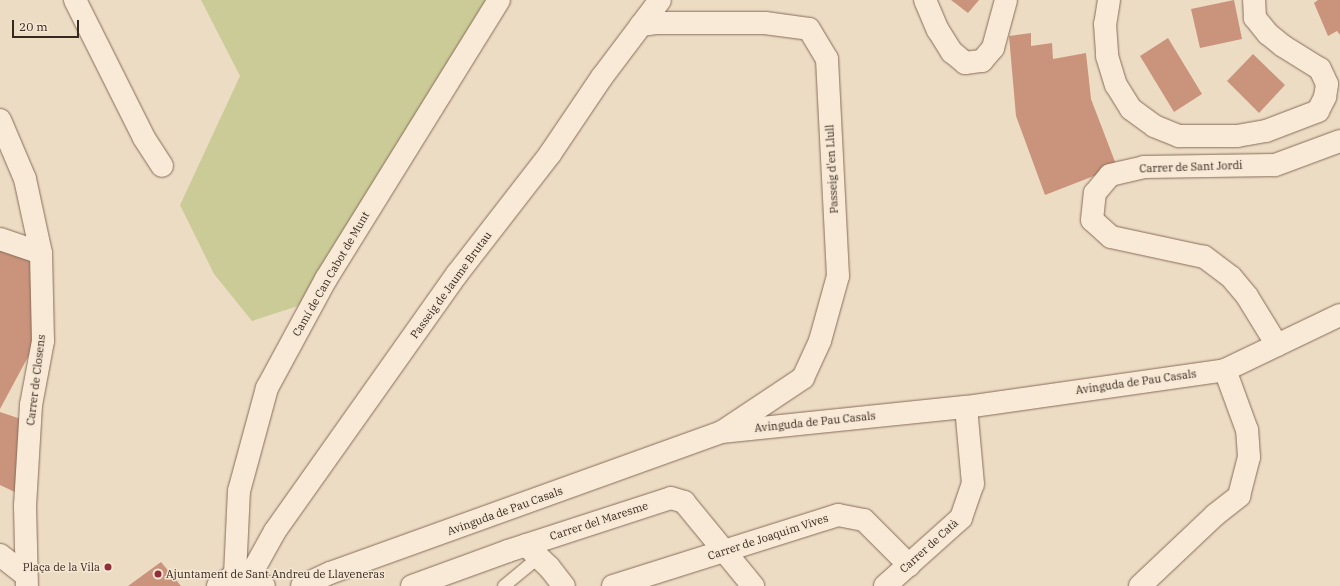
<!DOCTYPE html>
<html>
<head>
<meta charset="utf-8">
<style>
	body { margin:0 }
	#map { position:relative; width:1340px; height:586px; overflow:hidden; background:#eddcc4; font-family:"IBM Plex Serif",serif }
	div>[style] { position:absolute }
	.green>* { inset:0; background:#cbcb98 }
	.building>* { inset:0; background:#ca937b }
	.roads { filter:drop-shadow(0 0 1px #876d5b) drop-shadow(0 0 1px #876d5b) }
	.lane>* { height:12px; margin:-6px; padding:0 6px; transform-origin:6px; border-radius:6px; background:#f8ead7 }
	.street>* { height:22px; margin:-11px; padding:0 11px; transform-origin:11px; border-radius:11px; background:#f8ead7 }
	.dots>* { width:11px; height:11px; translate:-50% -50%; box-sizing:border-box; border:2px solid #f5e7d3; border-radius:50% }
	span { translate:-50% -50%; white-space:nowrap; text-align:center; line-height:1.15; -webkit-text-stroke:3px #f5e7d3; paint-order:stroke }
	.street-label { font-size:11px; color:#37281f }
	.poi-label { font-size:11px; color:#37281f }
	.right { translate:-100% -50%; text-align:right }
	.left { translate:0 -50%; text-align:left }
	.scale { position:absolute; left:12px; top:20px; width:67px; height:18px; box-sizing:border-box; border:2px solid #37281f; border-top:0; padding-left:5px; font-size:12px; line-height:14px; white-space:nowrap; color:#37281f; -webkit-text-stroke:3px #f5e7d3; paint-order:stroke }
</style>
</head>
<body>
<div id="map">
	<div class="green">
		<i style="clip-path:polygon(201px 0,501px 0,346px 241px,298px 306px,252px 321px,214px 274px,180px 205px,240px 76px)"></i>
	</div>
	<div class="building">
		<i style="clip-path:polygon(951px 0,979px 0,968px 13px)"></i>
		<i style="clip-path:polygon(1234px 0,1242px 39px,1200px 48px,1191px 9px)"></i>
		<i style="clip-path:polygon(1318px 0,1340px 0,1340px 35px,1337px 31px,1328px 36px,1314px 3px)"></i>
		<i style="clip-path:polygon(1031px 33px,1031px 46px,1052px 43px,1053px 59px,1086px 53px,1091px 99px,1117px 167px,1045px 195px,1016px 116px,1009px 36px)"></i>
		<i style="clip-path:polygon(1168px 38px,1202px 94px,1174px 112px,1140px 56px)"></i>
		<i style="clip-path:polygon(1253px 54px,1285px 85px,1259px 113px,1227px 81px)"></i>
		<i style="clip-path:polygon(0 248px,30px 258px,32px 315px,36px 342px,0 409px)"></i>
		<i style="clip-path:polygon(0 412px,24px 420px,19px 494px,0 485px)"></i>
		<i style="clip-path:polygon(161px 562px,181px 586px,128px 586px)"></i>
	</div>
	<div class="roads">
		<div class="lane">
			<i style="left:504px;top:586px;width:45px;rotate:-39.6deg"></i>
		</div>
		<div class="street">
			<i style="left:75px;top:0;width:154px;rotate:63.4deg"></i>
			<i style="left:144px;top:138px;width:33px;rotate:57deg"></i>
			<i style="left:925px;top:0;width:33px;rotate:67deg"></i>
			<i style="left:938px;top:30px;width:26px;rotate:58deg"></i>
			<i style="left:952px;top:52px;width:17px;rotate:40deg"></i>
			<i style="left:965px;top:63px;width:17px;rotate:-7deg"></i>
			<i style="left:982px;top:61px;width:17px;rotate:-50deg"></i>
			<i style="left:993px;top:48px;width:50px;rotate:-74.8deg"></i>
			<i style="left:1109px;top:0;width:24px;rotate:99deg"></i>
			<i style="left:1105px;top:24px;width:32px;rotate:86deg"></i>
			<i style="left:1107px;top:56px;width:30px;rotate:73deg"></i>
			<i style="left:1116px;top:85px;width:28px;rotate:58deg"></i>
			<i style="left:1131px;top:109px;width:29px;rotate:36deg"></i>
			<i style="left:1154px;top:126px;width:27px;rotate:22deg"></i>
			<i style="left:1179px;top:136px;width:58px"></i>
			<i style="left:1237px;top:136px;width:29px;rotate:-10deg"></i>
			<i style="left:1266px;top:131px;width:56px;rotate:-21deg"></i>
			<i style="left:1318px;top:111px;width:16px;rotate:-63deg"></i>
			<i style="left:1325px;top:97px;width:13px;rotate:-81deg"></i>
			<i style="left:1327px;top:84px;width:17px;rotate:-115deg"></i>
			<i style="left:1320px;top:69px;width:44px;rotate:-148.1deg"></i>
			<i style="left:1283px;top:46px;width:19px;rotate:-141deg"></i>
			<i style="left:1268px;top:34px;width:21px;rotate:-129deg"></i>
			<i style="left:1255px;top:18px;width:18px;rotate:-93deg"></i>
			<i style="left:641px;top:25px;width:17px;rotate:-7deg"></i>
			<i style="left:658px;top:23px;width:107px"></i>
			<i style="left:765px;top:23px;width:44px;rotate:7.8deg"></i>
			<i style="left:809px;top:29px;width:35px;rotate:59deg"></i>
			<i style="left:827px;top:59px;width:217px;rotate:87.1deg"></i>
			<i style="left:838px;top:276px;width:67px;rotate:105.5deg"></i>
			<i style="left:820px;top:341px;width:41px;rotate:114.7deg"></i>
			<i style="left:803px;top:378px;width:94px;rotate:146.3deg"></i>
			<i style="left:0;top:120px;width:64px;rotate:67deg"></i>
			<i style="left:25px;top:179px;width:76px;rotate:77.8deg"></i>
			<i style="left:41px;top:253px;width:88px;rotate:88.7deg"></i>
			<i style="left:43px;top:341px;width:65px;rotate:100.6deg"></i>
			<i style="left:31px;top:405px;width:101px;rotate:93.4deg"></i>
			<i style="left:25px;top:506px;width:80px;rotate:88.6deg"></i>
			<i style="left:0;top:239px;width:43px;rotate:18.9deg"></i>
			<i style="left:1277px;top:345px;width:57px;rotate:-121.5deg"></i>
			<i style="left:1247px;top:296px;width:25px;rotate:-130deg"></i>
			<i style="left:1231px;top:277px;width:34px;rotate:-143deg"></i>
			<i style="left:1204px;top:257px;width:95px;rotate:-167.9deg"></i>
			<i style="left:1111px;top:237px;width:25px;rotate:-138deg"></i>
			<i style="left:1092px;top:220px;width:27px;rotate:-84deg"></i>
			<i style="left:1095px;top:193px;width:23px;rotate:-50deg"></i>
			<i style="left:1110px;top:175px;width:35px;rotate:-13deg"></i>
			<i style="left:1144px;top:167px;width:131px;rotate:-0.9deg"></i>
			<i style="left:1275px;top:165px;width:69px;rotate:-20.3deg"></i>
			<i style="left:526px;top:545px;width:32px;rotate:44deg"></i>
			<i style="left:549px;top:567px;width:24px;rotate:52deg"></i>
			<i style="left:0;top:555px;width:33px;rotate:38deg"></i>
			<i style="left:235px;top:575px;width:84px;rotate:-87.3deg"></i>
			<i style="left:239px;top:491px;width:107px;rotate:-74.8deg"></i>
			<i style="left:267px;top:388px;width:124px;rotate:-61.6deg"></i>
			<i style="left:326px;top:279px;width:328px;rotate:-58.2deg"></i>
			<i style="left:250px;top:576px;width:51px;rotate:-60.9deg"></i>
			<i style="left:275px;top:531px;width:315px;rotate:-54.7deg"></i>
			<i style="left:457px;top:274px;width:152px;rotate:-52.2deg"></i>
			<i style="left:550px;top:154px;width:93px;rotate:-56deg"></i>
			<i style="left:602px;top:77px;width:96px;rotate:-53deg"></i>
			<i style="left:218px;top:586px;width:20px;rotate:-33deg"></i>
			<i style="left:235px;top:575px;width:15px;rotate:4deg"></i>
			<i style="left:250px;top:576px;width:17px;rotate:36deg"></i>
			<i style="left:302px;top:586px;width:31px;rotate:-25deg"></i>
			<i style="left:330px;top:573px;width:417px;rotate:-19.8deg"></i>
			<i style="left:722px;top:432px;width:245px;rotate:-5.9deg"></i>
			<i style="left:966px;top:407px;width:262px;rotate:-8.1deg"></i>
			<i style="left:1225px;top:370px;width:127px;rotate:-25.6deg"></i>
			<i style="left:412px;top:586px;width:102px;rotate:-20deg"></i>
			<i style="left:508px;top:551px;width:171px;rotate:-18deg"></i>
			<i style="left:671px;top:498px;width:14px;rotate:17deg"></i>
			<i style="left:684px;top:502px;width:109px;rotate:50.6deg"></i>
			<i style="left:613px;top:586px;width:236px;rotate:-17.5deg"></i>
			<i style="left:838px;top:515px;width:26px;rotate:11deg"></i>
			<i style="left:864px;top:520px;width:64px;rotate:45deg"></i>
			<i style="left:885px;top:586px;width:102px;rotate:-41.8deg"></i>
			<i style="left:961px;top:518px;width:36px;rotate:-71deg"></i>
			<i style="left:973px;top:484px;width:77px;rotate:-95.2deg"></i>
			<i style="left:1140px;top:586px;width:103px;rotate:-43.4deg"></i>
			<i style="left:1215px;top:515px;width:31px;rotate:-38deg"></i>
			<i style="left:1239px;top:496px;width:40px;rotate:-75.6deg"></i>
			<i style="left:1249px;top:457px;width:27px;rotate:-94deg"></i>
			<i style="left:1247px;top:430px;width:64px;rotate:-110.1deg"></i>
		</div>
	</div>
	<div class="dots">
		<i style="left:108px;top:567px;background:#942d3a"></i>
		<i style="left:158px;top:574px;background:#942d3a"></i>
	</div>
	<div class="street-label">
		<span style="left:1191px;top:167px;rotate:-2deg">Carrer de Sant Jordi</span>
		<span style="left:832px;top:169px;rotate:-93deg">Passeig d'en Llull</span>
		<span style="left:331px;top:274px;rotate:-60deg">Camí de Can Cabot de Munt</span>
		<span style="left:451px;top:285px;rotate:-54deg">Passeig de Jaume Brutau</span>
		<span style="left:36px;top:380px;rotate:-83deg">Carrer de Closens</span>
		<span style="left:1136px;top:382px;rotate:-8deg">Avinguda de Pau Casals</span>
		<span style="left:815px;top:422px;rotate:-6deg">Avinguda de Pau Casals</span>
		<span style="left:505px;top:511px;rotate:-20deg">Avinguda de Pau Casals</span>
		<span style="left:599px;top:521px;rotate:-18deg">Carrer del Maresme</span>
		<span style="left:768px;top:537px;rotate:-18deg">Carrer de Joaquim Vives</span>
		<span style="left:929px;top:546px;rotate:-42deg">Carrer de Catà</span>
	</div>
	<div class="poi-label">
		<span class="right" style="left:100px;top:567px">Plaça de la Vila</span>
		<span class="left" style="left:166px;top:574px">Ajuntament de Sant Andreu de Llaveneras</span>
	</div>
	<div class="scale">20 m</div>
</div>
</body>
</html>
